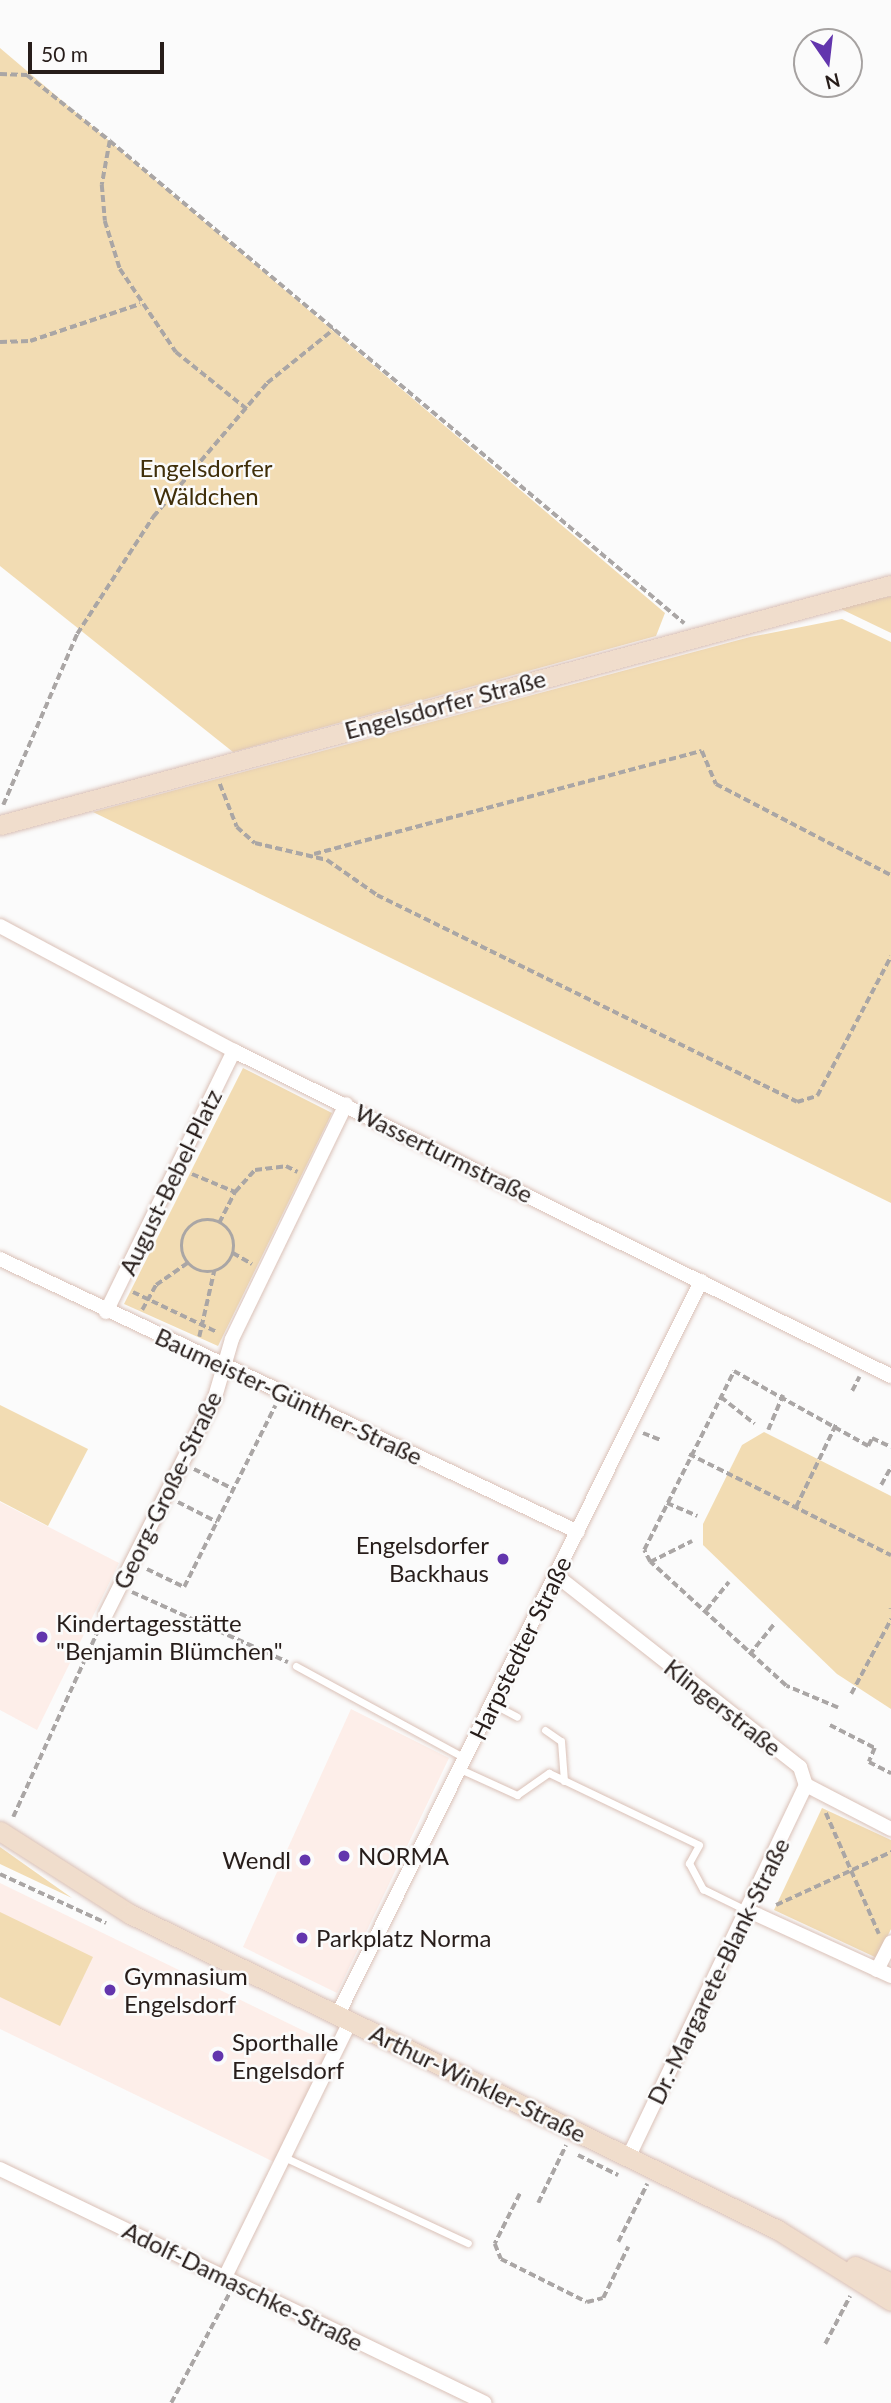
<!DOCTYPE html>
<html>
<head>
<meta charset="utf-8">
<style>
	body { margin:0 }
	#map { position:relative; width:891px; height:2403px; overflow:hidden; background:#fbfbfb; font-family:Lato,sans-serif }
	div>[style] { position:absolute }
	.built>* { inset:0; background:#fdeee9 }
	.green>* { inset:0; background:#f2dcb3 }
	.path>* { height:3.5px; margin-top:-1.75px; transform-origin:0; background:repeating-linear-gradient(90deg,#aaa6a5 0 7px,transparent 0 10.5px) }
	.path>.ring { margin:-1.75px; padding:0; box-sizing:content-box; background:none; border:3.5px solid #aaa6a5; border-radius:50% }
	.roads { filter:drop-shadow(0 0 2px #dac1b7) drop-shadow(0 0 2px #dac1b7) }
	.lane>* { height:7px; margin:-3.5px; padding:0 3.5px; transform-origin:3.5px; border-radius:3.5px; background:#fff }
	.street>* { height:14px; margin:-7px; padding:0 7px; transform-origin:7px; border-radius:7px; background:#fff }
	.secondary>* { height:19px; margin:-9.5px; padding:0 9.5px; transform-origin:9.5px; border-radius:9.5px; background:#f0ddcc }
	.dots>* { width:19px; height:19px; translate:-50% -50%; box-sizing:border-box; border:4px solid #fbfbfb; border-radius:50% }
	span { translate:-50% -50%; white-space:nowrap; text-align:center; line-height:1.15; -webkit-text-stroke:5px #fbfbfb; paint-order:stroke }
	.park-label { font-size:24px; color:#402f0a }
	.street-label { font-size:24px; color:#271d1a }
	.poi-label { font-size:24px; color:#271d1a }
	.right { translate:-100% -50%; text-align:right }
	.left { translate:0 -50%; text-align:left }
	.north { position:absolute; left:793px; top:28px; width:70px; height:70px; box-sizing:border-box; background:#fbfbfb; border:2px solid #a6a2a1; border-radius:50%; rotate:166deg; font-size:19px; font-weight:700; line-height:28px; text-align:center; color:#271d1a }
	.north::after { content:''; display:block; margin:auto; width:24px; height:32px; background:#6235ad; clip-path:polygon(50% 0,100% 100%,50% 72%,0 100%) }
	.scale { position:absolute; left:28px; top:42px; width:136px; height:32px; box-sizing:border-box; border:4px solid #271d1a; border-top:0; padding-left:9px; font-size:21px; line-height:24px; white-space:nowrap; color:#271d1a; -webkit-text-stroke:5px #fbfbfb; paint-order:stroke }
</style>
</head>
<body>
<div id="map">
	<div class="built">
		<i style="clip-path:polygon(0 1502px,119px 1563px,37px 1730px,0 1710px)"></i>
		<i style="clip-path:polygon(351px 1709px,449px 1758px,337px 1993px,243px 1947px)"></i>
		<i style="clip-path:polygon(0 1883px,337px 2047px,280px 2165px,0 2029px)"></i>
	</div>
	<div class="green">
		<i style="clip-path:polygon(0 48px,665px 613px,656px 636px,233px 752px,0 566px)"></i>
		<i style="clip-path:polygon(891px 596px,891px 633px,839px 608px)"></i>
		<i style="clip-path:polygon(842px 619px,891px 642px,891px 1203px,93px 812px,750px 637px)"></i>
		<i style="clip-path:polygon(243px 1068px,332px 1113px,218px 1346px,124px 1304px)"></i>
		<i style="clip-path:polygon(0 1405px,88px 1449px,48px 1526px,0 1501px)"></i>
		<i style="clip-path:polygon(764px 1432px,891px 1496px,891px 1709px,837px 1674px,703px 1545px,703px 1524px,742px 1445px)"></i>
		<i style="clip-path:polygon(822px 1808px,891px 1840px,891px 1929px,877px 1958px,774px 1910px)"></i>
		<i style="clip-path:polygon(0 1847px,31px 1869px,72px 1898px,0 1864px)"></i>
		<i style="clip-path:polygon(0 1912px,93px 1957px,60px 2026px,0 1997px)"></i>
	</div>
	<div class="path">
		<i style="left:0;top:74px;width:27px;rotate:2deg"></i>
		<i style="left:27px;top:75px;width:106px;rotate:38.5deg"></i>
		<i style="left:110px;top:141px;width:750px;rotate:40.02deg"></i>
		<i style="left:110px;top:141px;width:45px;rotate:100.3deg"></i>
		<i style="left:102px;top:185px;width:36px;rotate:85deg"></i>
		<i style="left:105px;top:221px;width:50px;rotate:72.6deg"></i>
		<i style="left:120px;top:269px;width:100px;rotate:56deg"></i>
		<i style="left:176px;top:352px;width:91px;rotate:38.8deg"></i>
		<i style="left:0;top:342px;width:30px;rotate:-2deg"></i>
		<i style="left:30px;top:341px;width:116px;rotate:-18.6deg"></i>
		<i style="left:220px;top:784px;width:46px;rotate:68.4deg"></i>
		<i style="left:237px;top:827px;width:24px;rotate:42deg"></i>
		<i style="left:255px;top:843px;width:74px;rotate:13.3deg"></i>
		<i style="left:327px;top:860px;width:61px;rotate:35deg"></i>
		<i style="left:377px;top:895px;width:468px;rotate:26.2deg"></i>
		<i style="left:797px;top:1102px;width:21px;rotate:-17deg"></i>
		<i style="left:817px;top:1096px;width:158px;rotate:-62.1deg"></i>
		<i style="left:3px;top:805px;width:186px;rotate:-66.6deg"></i>
		<i style="left:77px;top:634px;width:140px;rotate:-57deg"></i>
		<i style="left:153px;top:517px;width:176px;rotate:-49.6deg"></i>
		<i style="left:267px;top:383px;width:86px;rotate:-38.9deg"></i>
		<i style="left:314px;top:854px;width:401px;rotate:-14.9deg"></i>
		<i style="left:702px;top:751px;width:36px;rotate:67deg"></i>
		<i style="left:716px;top:784px;width:197px;rotate:27.5deg"></i>
		<i style="left:192px;top:1174px;width:47px;rotate:22.7deg"></i>
		<i style="left:235px;top:1192px;width:30px;rotate:-48deg"></i>
		<i style="left:255px;top:1170px;width:31px;rotate:-7deg"></i>
		<i style="left:286px;top:1166px;width:13px;rotate:27deg"></i>
		<i class="ring" style="left:182px;top:1220px;width:48.5px;height:48.5px"></i>
		<i style="left:219px;top:1223px;width:35px;rotate:-63deg"></i>
		<i style="left:233px;top:1253px;width:22px;rotate:30deg"></i>
		<i style="left:133px;top:1292px;width:93px;rotate:25.5deg"></i>
		<i style="left:142px;top:1310px;width:29px;rotate:-61deg"></i>
		<i style="left:156px;top:1285px;width:38px;rotate:-35deg"></i>
		<i style="left:199px;top:1337px;width:68px;rotate:-77.2deg"></i>
		<i style="left:852px;top:1391px;width:16px;rotate:-63deg"></i>
		<i style="left:721px;top:1397px;width:43px;rotate:38.5deg"></i>
		<i style="left:768px;top:1430px;width:38px;rotate:-67deg"></i>
		<i style="left:643px;top:1433px;width:18px;rotate:22deg"></i>
		<i style="left:689px;top:1454px;width:226px;rotate:26.6deg"></i>
		<i style="left:194px;top:1469px;width:44px;rotate:27.1deg"></i>
		<i style="left:881px;top:1485px;width:21px;rotate:-61deg"></i>
		<i style="left:178px;top:1502px;width:44px;rotate:27.1deg"></i>
		<i style="left:667px;top:1503px;width:33px;rotate:23deg"></i>
		<i style="left:796px;top:1507px;width:94px;rotate:-64.2deg"></i>
		<i style="left:650px;top:1562px;width:47px;rotate:-26.6deg"></i>
		<i style="left:147px;top:1569px;width:41px;rotate:25.9deg"></i>
		<i style="left:184px;top:1587px;width:203px;rotate:-63.3deg"></i>
		<i style="left:132px;top:1592px;width:171px;rotate:24.2deg"></i>
		<i style="left:891px;top:1608px;width:1px;rotate:90deg"></i>
		<i style="left:706px;top:1610px;width:36px;rotate:-51deg"></i>
		<i style="left:749px;top:1655px;width:40px;rotate:-51deg"></i>
		<i style="left:851px;top:1694px;width:85px;rotate:-61.9deg"></i>
		<i style="left:838px;top:1708px;width:56px;rotate:-157.1deg"></i>
		<i style="left:786px;top:1686px;width:184px;rotate:-137.6deg"></i>
		<i style="left:650px;top:1562px;width:13px;rotate:-117deg"></i>
		<i style="left:644px;top:1550px;width:200px;rotate:-63.3deg"></i>
		<i style="left:734px;top:1371px;width:154px;rotate:29.2deg"></i>
		<i style="left:868px;top:1446px;width:9px;rotate:-63deg"></i>
		<i style="left:872px;top:1438px;width:21px;rotate:25deg"></i>
		<i style="left:830px;top:1725px;width:51px;rotate:27.1deg"></i>
		<i style="left:875px;top:1748px;width:15px;rotate:113deg"></i>
		<i style="left:869px;top:1762px;width:25px;rotate:27deg"></i>
		<i style="left:826px;top:1813px;width:132px;rotate:66.3deg"></i>
		<i style="left:13px;top:1817px;width:210px;rotate:-65.5deg"></i>
		<i style="left:0;top:1874px;width:117px;rotate:24.8deg"></i>
		<i style="left:776px;top:1905px;width:127px;rotate:-24.7deg"></i>
		<i style="left:578px;top:2155px;width:45px;rotate:26.6deg"></i>
		<i style="left:520px;top:2194px;width:56px;rotate:116.6deg"></i>
		<i style="left:495px;top:2244px;width:16px;rotate:68deg"></i>
		<i style="left:501px;top:2259px;width:96px;rotate:26.6deg"></i>
		<i style="left:587px;top:2302px;width:16px;rotate:-14deg"></i>
		<i style="left:603px;top:2298px;width:57px;rotate:-63.9deg"></i>
		<i style="left:538px;top:2203px;width:64px;rotate:-64.2deg"></i>
		<i style="left:618px;top:2242px;width:65px;rotate:-63.4deg"></i>
		<i style="left:825px;top:2344px;width:54px;rotate:-62.5deg"></i>
		<i style="left:171px;top:2403px;width:123px;rotate:-62deg"></i>
	</div>
	<div class="roads">
		<div class="lane">
			<i style="left:296px;top:1666px;width:192px;rotate:28.6deg"></i>
			<i style="left:493px;top:1704px;width:27px;rotate:28deg"></i>
			<i style="left:545px;top:1730px;width:19px;rotate:35deg"></i>
			<i style="left:561px;top:1741px;width:40px;rotate:85.7deg"></i>
			<i style="left:460px;top:1769px;width:63px;rotate:24.5deg"></i>
			<i style="left:517px;top:1795px;width:39px;rotate:-35deg"></i>
			<i style="left:549px;top:1773px;width:166px;rotate:25.6deg"></i>
			<i style="left:699px;top:1845px;width:21px;rotate:119deg"></i>
			<i style="left:689px;top:1863px;width:30px;rotate:62deg"></i>
			<i style="left:703px;top:1889px;width:48px;rotate:26deg"></i>
			<i style="left:284px;top:2157px;width:203px;rotate:25.1deg"></i>
		</div>
		<div class="street">
			<i style="left:0;top:926px;width:265px;rotate:28.1deg"></i>
			<i style="left:234px;top:1051px;width:733px;rotate:26.32deg"></i>
			<i style="left:0;top:1259px;width:639px;rotate:25.28deg"></i>
			<i style="left:106px;top:1312px;width:291px;rotate:-63.9deg"></i>
			<i style="left:557px;top:1576px;width:309px;rotate:38.2deg"></i>
			<i style="left:800px;top:1767px;width:19px;rotate:72deg"></i>
			<i style="left:806px;top:1785px;width:96px;rotate:27.4deg"></i>
			<i style="left:106px;top:1614px;width:243px;rotate:-63.3deg"></i>
			<i style="left:215px;top:1397px;width:60px;rotate:-73.7deg"></i>
			<i style="left:232px;top:1339px;width:261px;rotate:-64.1deg"></i>
			<i style="left:749px;top:1911px;width:156px;rotate:24.6deg"></i>
			<i style="left:877px;top:1970px;width:31px;rotate:-63deg"></i>
			<i style="left:338px;top:2014px;width:818px;rotate:-63.65deg"></i>
			<i style="left:629px;top:2156px;width:411px;rotate:-64.5deg"></i>
			<i style="left:0;top:2169px;width:538px;rotate:25.76deg"></i>
			<i style="left:225px;top:2277px;width:286px;rotate:-63.9deg"></i>
		</div>
		<div class="secondary">
			<i style="left:0;top:825px;width:923px;rotate:-15.08deg"></i>
			<i style="left:0;top:1831px;width:154px;rotate:32.6deg"></i>
			<i style="left:130px;top:1914px;width:721px;rotate:26deg"></i>
			<i style="left:778px;top:2230px;width:133px;rotate:32.1deg"></i>
			<i style="left:855px;top:2266px;width:40px;rotate:25deg"></i>
		</div>
	</div>
	<div class="dots">
		<i style="left:503px;top:1559px;background:#6235ad"></i>
		<i style="left:42px;top:1637px;background:#6235ad"></i>
		<i style="left:344px;top:1856px;background:#6235ad"></i>
		<i style="left:305px;top:1860px;background:#6235ad"></i>
		<i style="left:302px;top:1938px;background:#6235ad"></i>
		<i style="left:110px;top:1990px;background:#6235ad"></i>
		<i style="left:218px;top:2056px;background:#6235ad"></i>
	</div>
	<div class="park-label">
		<span style="left:206px;top:482px">Engelsdorfer<br>Wäldchen</span>
	</div>
	<div class="street-label">
		<span style="left:445px;top:704px;rotate:-15deg">Engelsdorfer Straße</span>
		<span style="left:444px;top:1153px;rotate:26deg">Wasserturmstraße</span>
		<span style="left:170px;top:1182px;rotate:-64deg">August-Bebel-Platz</span>
		<span style="left:289px;top:1396px;rotate:25deg">Baumeister-Günther-Straße</span>
		<span style="left:167px;top:1490px;rotate:-64deg">Georg-Große-Straße</span>
		<span style="left:520px;top:1648px;rotate:-64deg">Harpstedter Straße</span>
		<span style="left:723px;top:1707px;rotate:38deg">Klingerstraße</span>
		<span style="left:718px;top:1971px;rotate:-64deg">Dr.-Margarete-Blank-Straße</span>
		<span style="left:478px;top:2083px;rotate:26deg">Arthur-Winkler-Straße</span>
		<span style="left:243px;top:2286px;rotate:26deg">Adolf-Damaschke-Straße</span>
	</div>
	<div class="poi-label">
		<span class="right" style="left:489px;top:1559px">Engelsdorfer<br>Backhaus</span>
		<span class="left" style="left:56px;top:1637px">Kindertagesstätte<br>"Benjamin Blümchen"</span>
		<span class="left" style="left:358px;top:1856px">NORMA</span>
		<span class="right" style="left:291px;top:1860px">Wendl</span>
		<span class="left" style="left:316px;top:1938px">Parkplatz Norma</span>
		<span class="left" style="left:124px;top:1990px">Gymnasium<br>Engelsdorf</span>
		<span class="left" style="left:232px;top:2056px">Sporthalle<br>Engelsdorf</span>
	</div>
	<div class="north">N</div>
	<div class="scale">50 m</div>
</div>
</body>
</html>
